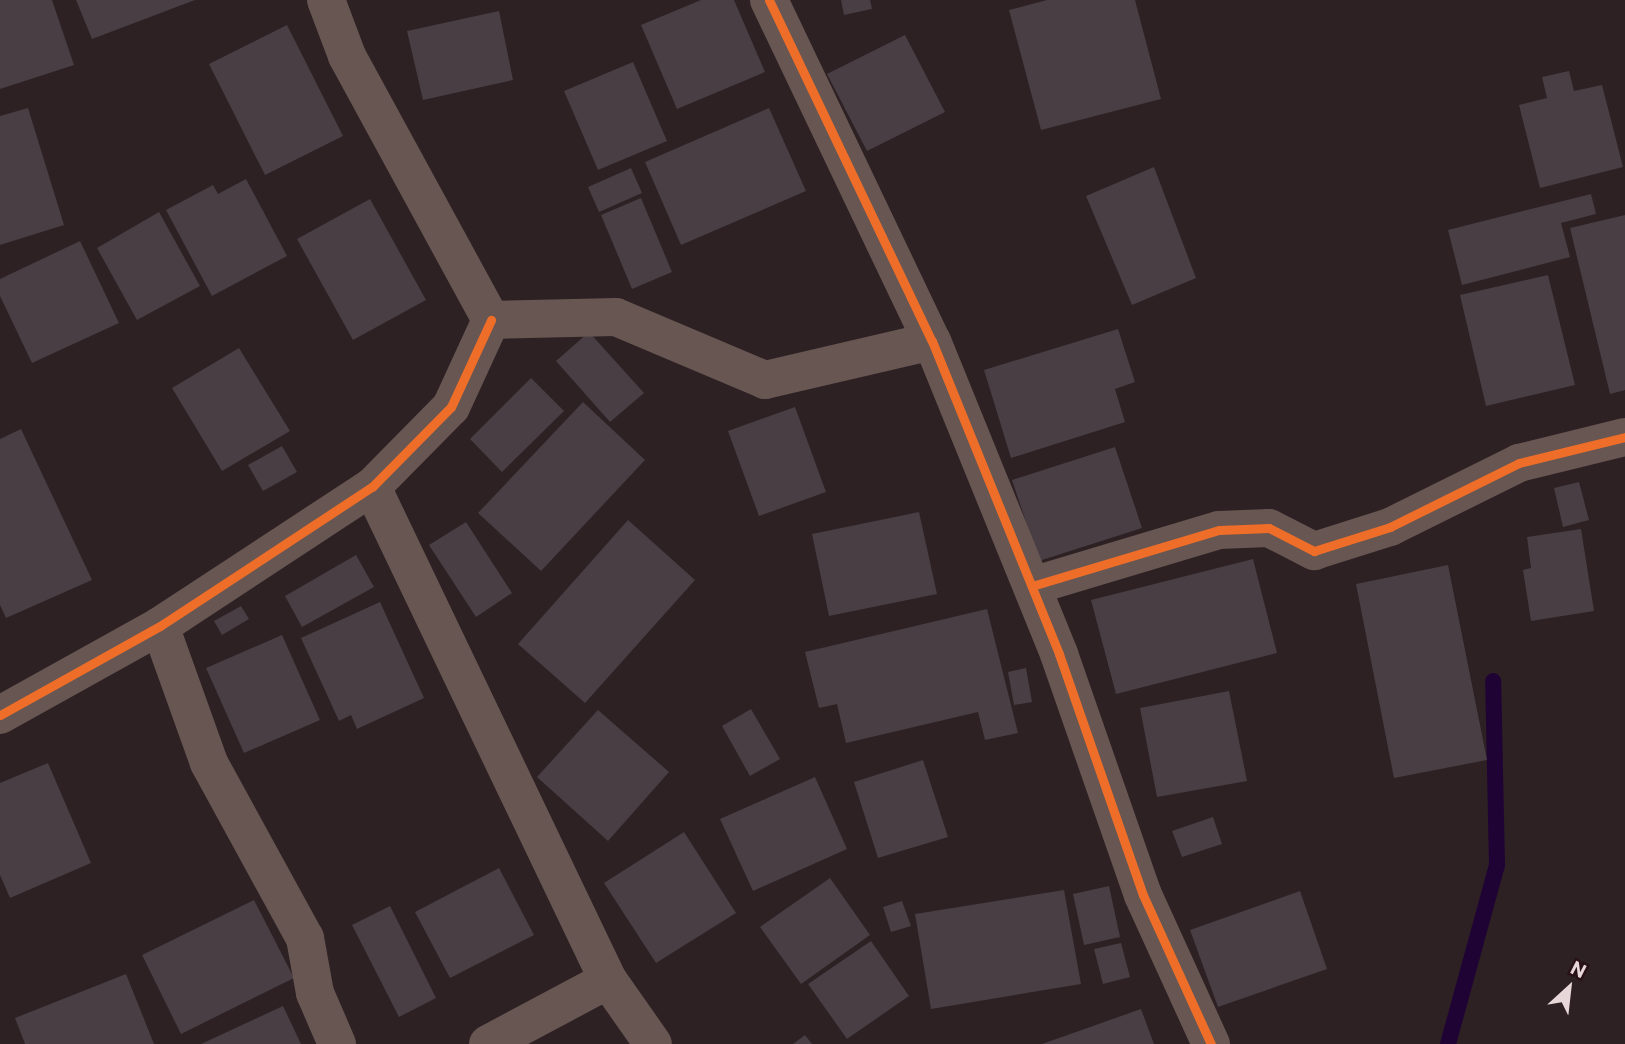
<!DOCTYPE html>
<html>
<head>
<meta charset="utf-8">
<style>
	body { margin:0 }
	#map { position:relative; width:1625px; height:1044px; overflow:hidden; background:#2d2124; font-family:Commissioner,sans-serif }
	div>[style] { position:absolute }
	.stream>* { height:16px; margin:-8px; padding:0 8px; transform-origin:8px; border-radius:8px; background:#200335 }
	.building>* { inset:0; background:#483e43 }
	.minor>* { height:38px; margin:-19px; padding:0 19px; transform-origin:19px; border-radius:19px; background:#675651 }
	.cycleway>* { height:9px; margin:-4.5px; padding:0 4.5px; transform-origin:4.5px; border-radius:4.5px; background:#ee6e29 }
	span { translate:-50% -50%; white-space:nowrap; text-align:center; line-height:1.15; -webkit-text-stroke:5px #291217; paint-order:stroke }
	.north { position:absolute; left:1534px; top:953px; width:70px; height:70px; -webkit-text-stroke:5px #291217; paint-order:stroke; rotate:27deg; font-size:19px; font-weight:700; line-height:28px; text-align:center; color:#e8d7d9 }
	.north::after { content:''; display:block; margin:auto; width:24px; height:32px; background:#e8d7d9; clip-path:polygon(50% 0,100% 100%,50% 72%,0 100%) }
</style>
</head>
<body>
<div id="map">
	<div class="stream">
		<i style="left:1448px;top:1044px;width:186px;rotate:-74.7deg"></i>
		<i style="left:1497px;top:865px;width:184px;rotate:-91.2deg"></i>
	</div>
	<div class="building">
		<i style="clip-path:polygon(0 0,52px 0,74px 65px,0 89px)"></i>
		<i style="clip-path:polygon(76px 0,195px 0,92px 39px)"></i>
		<i style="clip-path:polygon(701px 0,734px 0,765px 72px,677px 109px,641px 25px)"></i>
		<i style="clip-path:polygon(841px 0,870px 0,872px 9px,844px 15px)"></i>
		<i style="clip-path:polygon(1047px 0,1135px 0,1161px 99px,1041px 130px,1009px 10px)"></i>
		<i style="clip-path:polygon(499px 11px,513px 80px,423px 100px,407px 31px)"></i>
		<i style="clip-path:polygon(287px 25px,343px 136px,265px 175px,209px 64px)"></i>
		<i style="clip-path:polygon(905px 35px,945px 112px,867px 151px,827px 74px)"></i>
		<i style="clip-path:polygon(633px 62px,667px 141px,598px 170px,564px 91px)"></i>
		<i style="clip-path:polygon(1569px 71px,1574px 91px,1602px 85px,1623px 167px,1540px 188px,1519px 105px,1547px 98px,1542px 77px)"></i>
		<i style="clip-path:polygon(28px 108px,64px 225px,0 245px,0 116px)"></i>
		<i style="clip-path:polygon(769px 108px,806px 191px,681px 245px,645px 162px)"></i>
		<i style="clip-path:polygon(1154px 167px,1196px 278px,1132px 305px,1086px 196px)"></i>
		<i style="clip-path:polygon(631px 168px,642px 193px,599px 212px,588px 187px)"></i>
		<i style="clip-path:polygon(246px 179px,287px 256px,212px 296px,166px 210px,213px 185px,218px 194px)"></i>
		<i style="clip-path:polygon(1591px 194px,1596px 214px,1561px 223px,1570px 257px,1462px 285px,1448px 230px)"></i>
		<i style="clip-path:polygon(641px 198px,672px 272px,632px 289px,601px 215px)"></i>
		<i style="clip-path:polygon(370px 199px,426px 300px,353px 340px,297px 239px)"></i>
		<i style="clip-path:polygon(159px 212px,200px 286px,137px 320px,97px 248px)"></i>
		<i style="clip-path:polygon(1625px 215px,1625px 390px,1610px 394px,1570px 228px)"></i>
		<i style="clip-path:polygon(80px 241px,119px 323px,32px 363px,0 296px,0 279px)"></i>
		<i style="clip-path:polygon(1548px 275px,1575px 385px,1486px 406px,1460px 295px)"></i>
		<i style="clip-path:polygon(1118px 329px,1135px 382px,1115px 389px,1125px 422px,1011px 458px,984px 370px)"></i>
		<i style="clip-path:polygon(589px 332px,644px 393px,610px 422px,556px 361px)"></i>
		<i style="clip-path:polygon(239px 348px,290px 431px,222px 471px,172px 388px)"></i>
		<i style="clip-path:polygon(531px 378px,564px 411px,502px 472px,470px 439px)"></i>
		<i style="clip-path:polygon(583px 402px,645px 460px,541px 571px,478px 513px)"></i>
		<i style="clip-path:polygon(795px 407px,826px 492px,759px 516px,728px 431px)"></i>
		<i style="clip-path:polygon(21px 429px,92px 580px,6px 618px,0 605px,0 439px)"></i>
		<i style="clip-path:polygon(282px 446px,297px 472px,263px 491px,248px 465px)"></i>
		<i style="clip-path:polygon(1115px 447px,1142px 528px,1039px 561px,1012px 480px)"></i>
		<i style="clip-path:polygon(1579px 482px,1589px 520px,1563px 527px,1554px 488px)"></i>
		<i style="clip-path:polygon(919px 512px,937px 594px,829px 616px,812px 534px)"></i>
		<i style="clip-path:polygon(628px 520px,695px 580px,585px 703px,518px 644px)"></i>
		<i style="clip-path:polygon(466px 522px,512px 593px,476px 617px,429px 545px)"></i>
		<i style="clip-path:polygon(1581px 529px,1594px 611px,1531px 621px,1523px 570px,1531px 568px,1527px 537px)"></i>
		<i style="clip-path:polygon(356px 555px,374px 587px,302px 627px,285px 596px)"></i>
		<i style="clip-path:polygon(1253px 559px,1277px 653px,1116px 694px,1091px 600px)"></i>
		<i style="clip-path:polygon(1448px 565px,1487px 760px,1394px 778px,1356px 584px)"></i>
		<i style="clip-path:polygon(380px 602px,424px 698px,357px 729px,351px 715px,339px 721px,301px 638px)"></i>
		<i style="clip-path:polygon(241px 606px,249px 619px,222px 635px,214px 621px)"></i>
		<i style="clip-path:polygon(987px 609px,1018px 733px,985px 740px,978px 712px,846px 743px,837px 704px,819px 708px,805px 652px)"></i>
		<i style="clip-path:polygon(282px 635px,320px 720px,244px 753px,206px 668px)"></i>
		<i style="clip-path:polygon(1026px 668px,1032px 702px,1014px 705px,1008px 672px)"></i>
		<i style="clip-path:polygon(1229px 691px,1247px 781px,1157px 797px,1140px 708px)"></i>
		<i style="clip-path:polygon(751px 709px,780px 759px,750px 776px,722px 726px)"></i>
		<i style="clip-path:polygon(598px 710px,669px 772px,608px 841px,537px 777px)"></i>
		<i style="clip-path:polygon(923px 760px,948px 837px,878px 858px,854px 782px)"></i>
		<i style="clip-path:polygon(48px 763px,91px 863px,10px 898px,0 875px,0 783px)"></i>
		<i style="clip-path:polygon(815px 777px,847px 849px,753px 891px,720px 819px)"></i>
		<i style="clip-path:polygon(1213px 817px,1222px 844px,1182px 857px,1172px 831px)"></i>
		<i style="clip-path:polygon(684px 832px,736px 913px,656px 963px,604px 883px)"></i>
		<i style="clip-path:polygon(499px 868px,534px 935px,450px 978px,415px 912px)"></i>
		<i style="clip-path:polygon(830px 878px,870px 935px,801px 984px,760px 927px)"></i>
		<i style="clip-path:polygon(1109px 886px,1120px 937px,1084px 945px,1073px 894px)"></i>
		<i style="clip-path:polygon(1064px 890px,1081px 984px,931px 1009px,915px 914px)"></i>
		<i style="clip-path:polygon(1300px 891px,1327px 969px,1218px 1007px,1190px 930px)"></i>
		<i style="clip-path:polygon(254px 900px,294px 978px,181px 1034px,142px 955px)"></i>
		<i style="clip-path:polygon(902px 901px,911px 926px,891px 932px,883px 907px)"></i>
		<i style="clip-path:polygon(390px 906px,436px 998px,399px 1017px,352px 925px)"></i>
		<i style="clip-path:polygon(871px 941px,909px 996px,847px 1039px,808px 984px)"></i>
		<i style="clip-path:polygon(1121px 943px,1130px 977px,1103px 984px,1094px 949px)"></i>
		<i style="clip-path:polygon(126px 974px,154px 1044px,25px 1044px,15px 1018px)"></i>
		<i style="clip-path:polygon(283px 1006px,301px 1044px,201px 1044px)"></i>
		<i style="clip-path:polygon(1141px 1009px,1154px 1044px,1042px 1044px)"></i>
		<i style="clip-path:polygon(805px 1035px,812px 1044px,793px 1044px)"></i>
	</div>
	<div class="minor">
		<i style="left:326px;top:0;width:60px;rotate:69.4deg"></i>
		<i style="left:347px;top:56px;width:301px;rotate:61.4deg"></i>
		<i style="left:769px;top:0;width:378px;rotate:64.5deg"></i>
		<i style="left:932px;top:341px;width:338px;rotate:67.9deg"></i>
		<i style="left:1059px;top:654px;width:255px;rotate:70.8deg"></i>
		<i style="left:1143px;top:895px;width:164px;rotate:65.5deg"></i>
		<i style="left:491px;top:320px;width:125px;rotate:-1.4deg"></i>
		<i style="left:616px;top:317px;width:162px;rotate:22.9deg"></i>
		<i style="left:765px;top:380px;width:171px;rotate:-13.1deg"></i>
		<i style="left:372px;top:487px;width:547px;rotate:64.42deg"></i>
		<i style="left:608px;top:980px;width:78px;rotate:54.9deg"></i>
		<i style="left:1032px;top:586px;width:195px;rotate:-16.7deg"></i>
		<i style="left:1219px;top:530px;width:50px;rotate:-2.3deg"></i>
		<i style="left:1269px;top:528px;width:51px;rotate:27.1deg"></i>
		<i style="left:1314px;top:551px;width:80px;rotate:-17.5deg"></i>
		<i style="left:1390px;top:527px;width:144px;rotate:-26.4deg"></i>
		<i style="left:1519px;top:463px;width:109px;rotate:-13.8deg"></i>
		<i style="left:160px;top:626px;width:145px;rotate:70.3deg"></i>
		<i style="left:209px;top:763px;width:200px;rotate:61.3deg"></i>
		<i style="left:305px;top:938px;width:56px;rotate:79.7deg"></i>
		<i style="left:315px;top:993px;width:56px;rotate:66.7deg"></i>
		<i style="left:0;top:715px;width:183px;rotate:-29.1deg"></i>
		<i style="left:160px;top:626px;width:254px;rotate:-33.3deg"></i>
		<i style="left:372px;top:487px;width:112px;rotate:-45.4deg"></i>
		<i style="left:451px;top:407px;width:96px;rotate:-65.3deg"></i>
		<i style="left:488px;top:1044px;width:136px;rotate:-28.1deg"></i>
	</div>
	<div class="cycleway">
		<i style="left:769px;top:0;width:378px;rotate:64.5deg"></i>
		<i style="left:932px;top:341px;width:338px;rotate:67.9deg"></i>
		<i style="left:1059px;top:654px;width:255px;rotate:70.8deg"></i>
		<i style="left:1143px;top:895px;width:164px;rotate:65.5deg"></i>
		<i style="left:1032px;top:586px;width:195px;rotate:-16.7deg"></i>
		<i style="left:1219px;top:530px;width:50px;rotate:-2.3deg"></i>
		<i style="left:1269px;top:528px;width:51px;rotate:27.1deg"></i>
		<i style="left:1314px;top:551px;width:80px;rotate:-17.5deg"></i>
		<i style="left:1390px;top:527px;width:144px;rotate:-26.4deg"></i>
		<i style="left:1519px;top:463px;width:109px;rotate:-13.8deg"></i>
		<i style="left:0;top:715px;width:183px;rotate:-29.1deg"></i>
		<i style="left:160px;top:626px;width:254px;rotate:-33.3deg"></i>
		<i style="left:372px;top:487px;width:112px;rotate:-45.4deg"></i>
		<i style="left:451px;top:407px;width:96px;rotate:-65.3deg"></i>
	</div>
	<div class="north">N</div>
</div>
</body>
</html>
